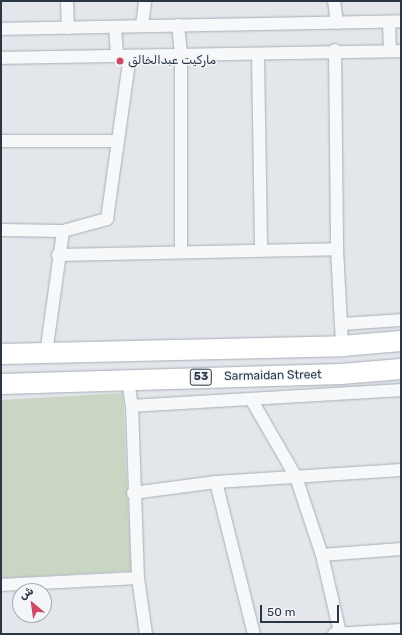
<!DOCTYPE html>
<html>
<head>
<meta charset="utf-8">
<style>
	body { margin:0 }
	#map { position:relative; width:402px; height:635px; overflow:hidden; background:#e3e7ec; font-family:Rubik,Cairo,sans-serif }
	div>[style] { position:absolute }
	.green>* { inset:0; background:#cad6c4 }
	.roads { filter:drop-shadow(0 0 1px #a8aeb6) drop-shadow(0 0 1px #a8aeb6) }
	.street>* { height:12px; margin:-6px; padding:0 6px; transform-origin:6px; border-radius:6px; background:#f6f8fa }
	.primary>* { height:20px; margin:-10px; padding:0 10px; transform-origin:10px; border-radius:10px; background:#fff }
	.dots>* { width:11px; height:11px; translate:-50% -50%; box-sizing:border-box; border:2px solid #f3f6f9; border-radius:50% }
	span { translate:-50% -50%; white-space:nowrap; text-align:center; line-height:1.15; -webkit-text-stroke:3px #f3f6f9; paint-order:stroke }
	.shield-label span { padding:1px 3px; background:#f3f6f9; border:1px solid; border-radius:3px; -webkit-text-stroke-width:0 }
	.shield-label { font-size:11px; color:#2a3644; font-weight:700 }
	.poi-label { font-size:12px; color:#2a3644 }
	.left { translate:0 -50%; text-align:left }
	.street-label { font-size:12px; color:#2a3644 }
	.frame { position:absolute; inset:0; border:2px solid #2a3644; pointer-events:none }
	.north { position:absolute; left:12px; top:583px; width:40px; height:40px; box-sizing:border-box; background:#f3f6f9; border:1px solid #a3a9b1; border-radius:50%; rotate:331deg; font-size:11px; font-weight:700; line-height:16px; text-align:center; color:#2a3644 }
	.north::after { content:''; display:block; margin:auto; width:14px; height:18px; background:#d14866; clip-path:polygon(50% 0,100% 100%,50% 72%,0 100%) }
	.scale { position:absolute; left:260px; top:605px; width:79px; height:18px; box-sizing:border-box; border:2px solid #2a3644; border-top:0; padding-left:5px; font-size:12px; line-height:14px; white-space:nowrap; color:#2a3644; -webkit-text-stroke:3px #f3f6f9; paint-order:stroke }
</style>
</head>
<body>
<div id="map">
	<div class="green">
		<i style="clip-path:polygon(123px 393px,131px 571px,1px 578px,1px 400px)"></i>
	</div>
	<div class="roads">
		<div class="street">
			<i style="left:67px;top:1px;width:27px;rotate:88deg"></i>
			<i style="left:334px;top:1px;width:22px;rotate:82deg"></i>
			<i style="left:389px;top:22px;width:29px;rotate:88deg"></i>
			<i style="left:178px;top:25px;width:30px;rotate:84deg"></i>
			<i style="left:181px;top:55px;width:197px;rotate:90deg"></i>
			<i style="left:142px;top:26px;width:25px;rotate:-83deg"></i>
			<i style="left:115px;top:27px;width:29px;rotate:86deg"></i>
			<i style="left:1px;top:29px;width:400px;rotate:-1.1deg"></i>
			<i style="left:335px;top:50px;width:199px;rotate:89.4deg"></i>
			<i style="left:337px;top:249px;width:97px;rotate:87deg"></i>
			<i style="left:258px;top:54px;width:196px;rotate:89.1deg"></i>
			<i style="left:1px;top:58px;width:400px;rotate:-1deg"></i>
			<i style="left:1px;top:141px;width:116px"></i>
			<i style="left:1px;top:230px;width:62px;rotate:0.9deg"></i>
			<i style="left:63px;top:231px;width:46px;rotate:-15.3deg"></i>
			<i style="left:107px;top:219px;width:165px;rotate:-82deg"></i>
			<i style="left:58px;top:255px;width:279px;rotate:-1.2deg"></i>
			<i style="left:341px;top:324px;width:60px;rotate:-3.8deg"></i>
			<i style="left:46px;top:354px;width:124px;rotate:-82.1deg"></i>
			<i style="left:128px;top:379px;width:27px;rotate:82deg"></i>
			<i style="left:132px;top:406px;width:172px;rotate:88deg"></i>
			<i style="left:138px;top:578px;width:57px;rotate:81.9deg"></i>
			<i style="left:251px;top:399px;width:90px;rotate:60deg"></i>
			<i style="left:296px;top:477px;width:82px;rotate:71.6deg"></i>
			<i style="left:322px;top:555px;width:80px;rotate:77deg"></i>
			<i style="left:132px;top:406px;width:269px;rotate:-3.4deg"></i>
			<i style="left:216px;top:482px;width:157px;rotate:76deg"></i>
			<i style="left:133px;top:493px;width:84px;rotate:-7.5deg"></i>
			<i style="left:216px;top:482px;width:185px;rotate:-3.7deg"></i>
			<i style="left:322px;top:555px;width:79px;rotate:-4.3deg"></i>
			<i style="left:1px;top:585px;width:137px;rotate:-2.9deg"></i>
			<i style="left:334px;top:634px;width:67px;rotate:-3.4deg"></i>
		</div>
		<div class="primary">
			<i style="left:1px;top:354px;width:341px;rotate:-1.3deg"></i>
			<i style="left:342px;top:346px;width:59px;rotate:-4.8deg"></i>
			<i style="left:1px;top:384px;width:340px;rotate:-1.7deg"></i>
			<i style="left:341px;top:374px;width:60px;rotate:-4.8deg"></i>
		</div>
	</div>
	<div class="dots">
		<i style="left:120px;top:61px;background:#d14866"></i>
	</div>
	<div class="shield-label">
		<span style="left:201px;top:377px">53</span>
	</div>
	<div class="poi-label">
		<span class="left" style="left:128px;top:61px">ماركیت عبدالخالق</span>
	</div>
	<div class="street-label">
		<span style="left:273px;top:376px;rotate:-1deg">Sarmaidan Street</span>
	</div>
	<div class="frame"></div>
	<div class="north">ش</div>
	<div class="scale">50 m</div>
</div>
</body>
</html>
